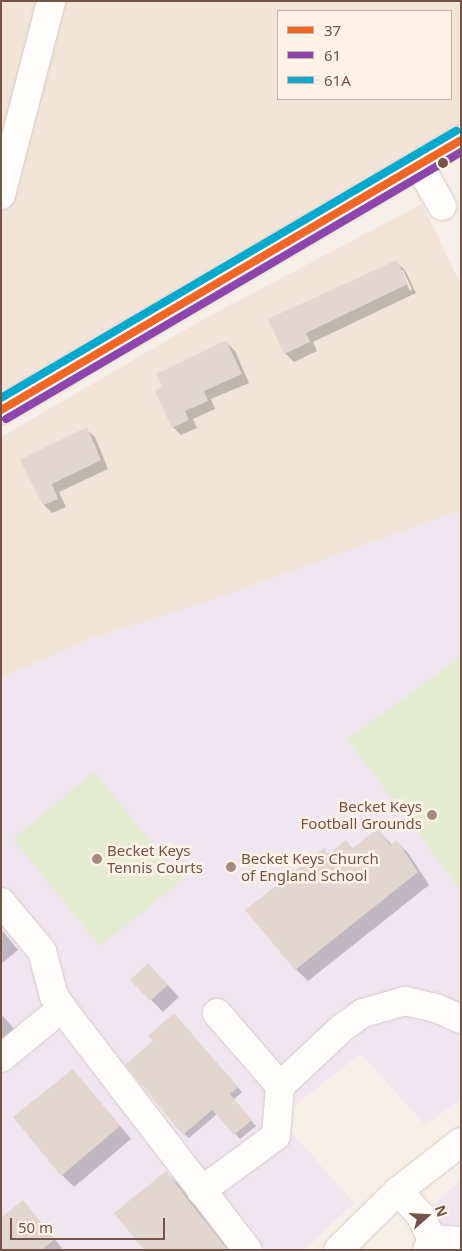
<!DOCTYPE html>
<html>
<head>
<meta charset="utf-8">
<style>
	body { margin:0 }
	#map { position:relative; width:462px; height:1251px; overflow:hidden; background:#f6efe7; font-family:"Noto Sans",sans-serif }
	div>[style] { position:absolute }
	.residential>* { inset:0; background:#f2e4d7 }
	.education>* { inset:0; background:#f0e6f0 }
	.green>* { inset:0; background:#e4ecd2 }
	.shadow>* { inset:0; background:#0003 }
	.building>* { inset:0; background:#e2d6cf }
	.roads { filter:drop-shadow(0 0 1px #d4cac5) drop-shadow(0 0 1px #d4cac5) }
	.minor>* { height:28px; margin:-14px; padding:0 14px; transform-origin:14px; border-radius:14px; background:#fefdfb }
	.bus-1>* { height:8px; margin:-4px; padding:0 4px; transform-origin:4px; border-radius:4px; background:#f26522 }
	.bus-2>* { height:8px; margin:-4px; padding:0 4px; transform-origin:4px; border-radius:4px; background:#8e44ad }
	.bus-3>* { height:8px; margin:-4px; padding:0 4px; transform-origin:4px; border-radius:4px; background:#00a9ce }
	.dots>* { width:14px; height:14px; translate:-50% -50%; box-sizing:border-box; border:2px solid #fff3e8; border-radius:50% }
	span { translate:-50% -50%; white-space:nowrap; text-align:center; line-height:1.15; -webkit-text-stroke:5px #fff3e8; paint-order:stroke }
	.poi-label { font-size:15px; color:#745348 }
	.right { translate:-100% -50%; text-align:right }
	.left { translate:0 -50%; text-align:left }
	.frame { position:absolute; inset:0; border:2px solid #745348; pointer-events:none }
	.legend { position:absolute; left:277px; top:10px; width:175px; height:90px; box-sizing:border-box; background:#fff3e8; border:1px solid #c7b3a8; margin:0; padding:6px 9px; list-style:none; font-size:15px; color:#745348 }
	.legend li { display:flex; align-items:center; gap:10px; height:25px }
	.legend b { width:25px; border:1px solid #c7b3a8 }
	.north { position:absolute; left:402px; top:1191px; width:50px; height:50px; -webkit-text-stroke:4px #fff3e8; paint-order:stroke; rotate:71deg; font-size:14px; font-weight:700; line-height:20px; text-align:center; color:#745348 }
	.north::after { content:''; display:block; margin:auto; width:18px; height:22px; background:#745348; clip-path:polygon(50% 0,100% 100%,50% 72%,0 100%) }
	.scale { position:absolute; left:10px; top:1218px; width:155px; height:22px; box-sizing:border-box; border:2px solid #745348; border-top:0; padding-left:6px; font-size:15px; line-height:18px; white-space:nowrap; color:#745348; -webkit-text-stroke:4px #fff3e8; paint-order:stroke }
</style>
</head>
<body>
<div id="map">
	<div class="residential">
		<i style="clip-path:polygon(evenodd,1px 1px,461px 1px,461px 126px,1px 396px,1px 1px,278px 11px,451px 11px,451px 99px,278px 99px,278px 11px)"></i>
		<i style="clip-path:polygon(422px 204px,461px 285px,461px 510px,235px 592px,91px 639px,1px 678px,1px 437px,204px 319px)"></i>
	</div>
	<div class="education">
		<i style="clip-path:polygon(461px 510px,461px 1100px,425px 1125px,364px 1057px,358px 1056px,279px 1118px,354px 1203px,305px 1250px,1px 1250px,1px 678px,91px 639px,235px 592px)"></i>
		<i style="clip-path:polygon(461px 1179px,461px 1250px,427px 1211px)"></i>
	</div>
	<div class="green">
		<i style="clip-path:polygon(461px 657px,461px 891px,347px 739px)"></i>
		<i style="clip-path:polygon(94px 772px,182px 880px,100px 946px,13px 839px)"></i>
	</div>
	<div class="shadow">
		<i style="clip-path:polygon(evenodd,396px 262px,405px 270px,416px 293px,313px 342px,317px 351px,294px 362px,285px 353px,270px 320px,396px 262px,400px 270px,403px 270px,412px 289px,410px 291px,400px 270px)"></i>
		<i style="clip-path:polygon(227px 343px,235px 351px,249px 383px,211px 399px,215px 409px,193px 419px,197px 428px,181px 435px,173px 427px)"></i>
		<i style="clip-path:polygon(86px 429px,95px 437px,108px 469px,59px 492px,66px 507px,52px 513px,44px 505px,22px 460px)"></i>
		<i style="clip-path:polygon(378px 830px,392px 845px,397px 842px,408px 853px,429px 885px,308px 981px,296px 969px,329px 855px,346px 842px,353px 849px)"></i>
		<i style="clip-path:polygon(1px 929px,18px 950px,1px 964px)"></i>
		<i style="clip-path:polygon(160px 977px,179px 997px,163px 1012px,132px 980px)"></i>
		<i style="clip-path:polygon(3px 1016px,24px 1041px,1px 1061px,1px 1017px)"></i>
		<i style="clip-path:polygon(178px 1020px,242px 1092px,233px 1100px,256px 1126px,240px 1139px,217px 1114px,189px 1138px,184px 1134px)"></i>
		<i style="clip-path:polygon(73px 1070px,131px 1139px,74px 1187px,62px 1175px)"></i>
		<i style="clip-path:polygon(166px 1173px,178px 1184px,229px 1250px,146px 1250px)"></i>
		<i style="clip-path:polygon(23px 1202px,62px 1248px,60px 1250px,1px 1250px)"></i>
	</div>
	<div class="building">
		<i style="clip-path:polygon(397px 260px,408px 284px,306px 333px,310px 342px,284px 354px,268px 319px)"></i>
		<i style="clip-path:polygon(224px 341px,227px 342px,242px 374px,204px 391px,208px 401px,185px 411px,189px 420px,172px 428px,155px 391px,162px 387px,156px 374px)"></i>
		<i style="clip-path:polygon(87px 427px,101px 460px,52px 484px,58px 499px,43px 505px,20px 460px)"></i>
		<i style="clip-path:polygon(378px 828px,390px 845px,397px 840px,418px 872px,295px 970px,245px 910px,324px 848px,328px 854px,346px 840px,352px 849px)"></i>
		<i style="clip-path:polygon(148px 963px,168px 985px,150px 1001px,130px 980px)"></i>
		<i style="clip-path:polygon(174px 1013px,238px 1087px,230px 1094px,252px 1120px,234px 1135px,212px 1110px,183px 1135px,125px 1065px,153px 1041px,148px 1036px)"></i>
		<i style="clip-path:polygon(73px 1069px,120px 1126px,61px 1176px,13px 1117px)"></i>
		<i style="clip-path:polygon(166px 1171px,189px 1201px,228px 1250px,144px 1250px,114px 1213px)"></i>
		<i style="clip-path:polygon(23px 1200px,55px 1239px,42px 1250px,1px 1250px,1px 1218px)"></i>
	</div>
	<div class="roads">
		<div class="minor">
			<i style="left:419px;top:165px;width:47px;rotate:60.7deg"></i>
			<i style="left:1px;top:195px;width:200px;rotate:-75.5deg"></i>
			<i style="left:1px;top:410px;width:533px;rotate:-30.41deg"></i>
			<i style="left:1px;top:902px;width:64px;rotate:50.1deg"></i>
			<i style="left:42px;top:951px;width:47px;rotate:75.1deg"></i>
			<i style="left:54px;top:996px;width:14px;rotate:56deg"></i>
			<i style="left:62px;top:1008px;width:305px;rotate:52.5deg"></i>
			<i style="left:217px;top:1013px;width:96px;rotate:49.2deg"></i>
			<i style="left:1px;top:1058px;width:79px;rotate:-39.3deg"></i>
			<i style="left:201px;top:1191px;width:93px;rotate:-36.3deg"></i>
			<i style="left:276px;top:1136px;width:50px;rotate:-85.4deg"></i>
			<i style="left:280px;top:1086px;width:85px;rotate:-43.1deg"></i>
			<i style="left:342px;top:1028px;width:26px;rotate:-36deg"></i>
			<i style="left:363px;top:1013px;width:44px;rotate:-15.9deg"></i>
			<i style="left:405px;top:1001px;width:32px;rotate:13deg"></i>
			<i style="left:436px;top:1008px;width:27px;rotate:24deg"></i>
			<i style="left:398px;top:1191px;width:33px;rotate:47deg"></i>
			<i style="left:420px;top:1215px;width:27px;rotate:63deg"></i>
			<i style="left:432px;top:1239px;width:12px;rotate:114deg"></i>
			<i style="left:432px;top:1239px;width:29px;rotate:4deg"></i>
			<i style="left:338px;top:1250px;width:84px;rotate:-44.5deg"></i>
			<i style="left:398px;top:1191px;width:80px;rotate:-37.9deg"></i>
		</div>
	</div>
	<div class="bus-1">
		<i style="left:1px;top:410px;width:533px;rotate:-30.41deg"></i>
	</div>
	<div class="bus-2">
		<i style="left:6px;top:419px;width:528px;rotate:-30.4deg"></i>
	</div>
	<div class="bus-3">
		<i style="left:1px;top:398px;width:528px;rotate:-30.4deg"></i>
	</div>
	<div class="dots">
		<i style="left:443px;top:163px;background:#745348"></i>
		<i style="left:432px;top:815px;background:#a28a80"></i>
		<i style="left:97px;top:859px;background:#a28a80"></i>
		<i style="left:231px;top:867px;background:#a28a80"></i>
	</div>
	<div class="poi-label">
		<span class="right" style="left:422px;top:815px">Becket Keys<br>Football Grounds</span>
		<span class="left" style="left:107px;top:859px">Becket Keys<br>Tennis Courts</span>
		<span class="left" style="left:241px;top:867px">Becket Keys Church<br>of England School</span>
	</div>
	<div class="frame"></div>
	<ul class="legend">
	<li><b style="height:6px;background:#f26522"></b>37</li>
	<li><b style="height:6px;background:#8e44ad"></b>61</li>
	<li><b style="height:6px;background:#00a9ce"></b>61A</li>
	</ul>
	<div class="north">N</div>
	<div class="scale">50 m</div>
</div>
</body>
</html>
